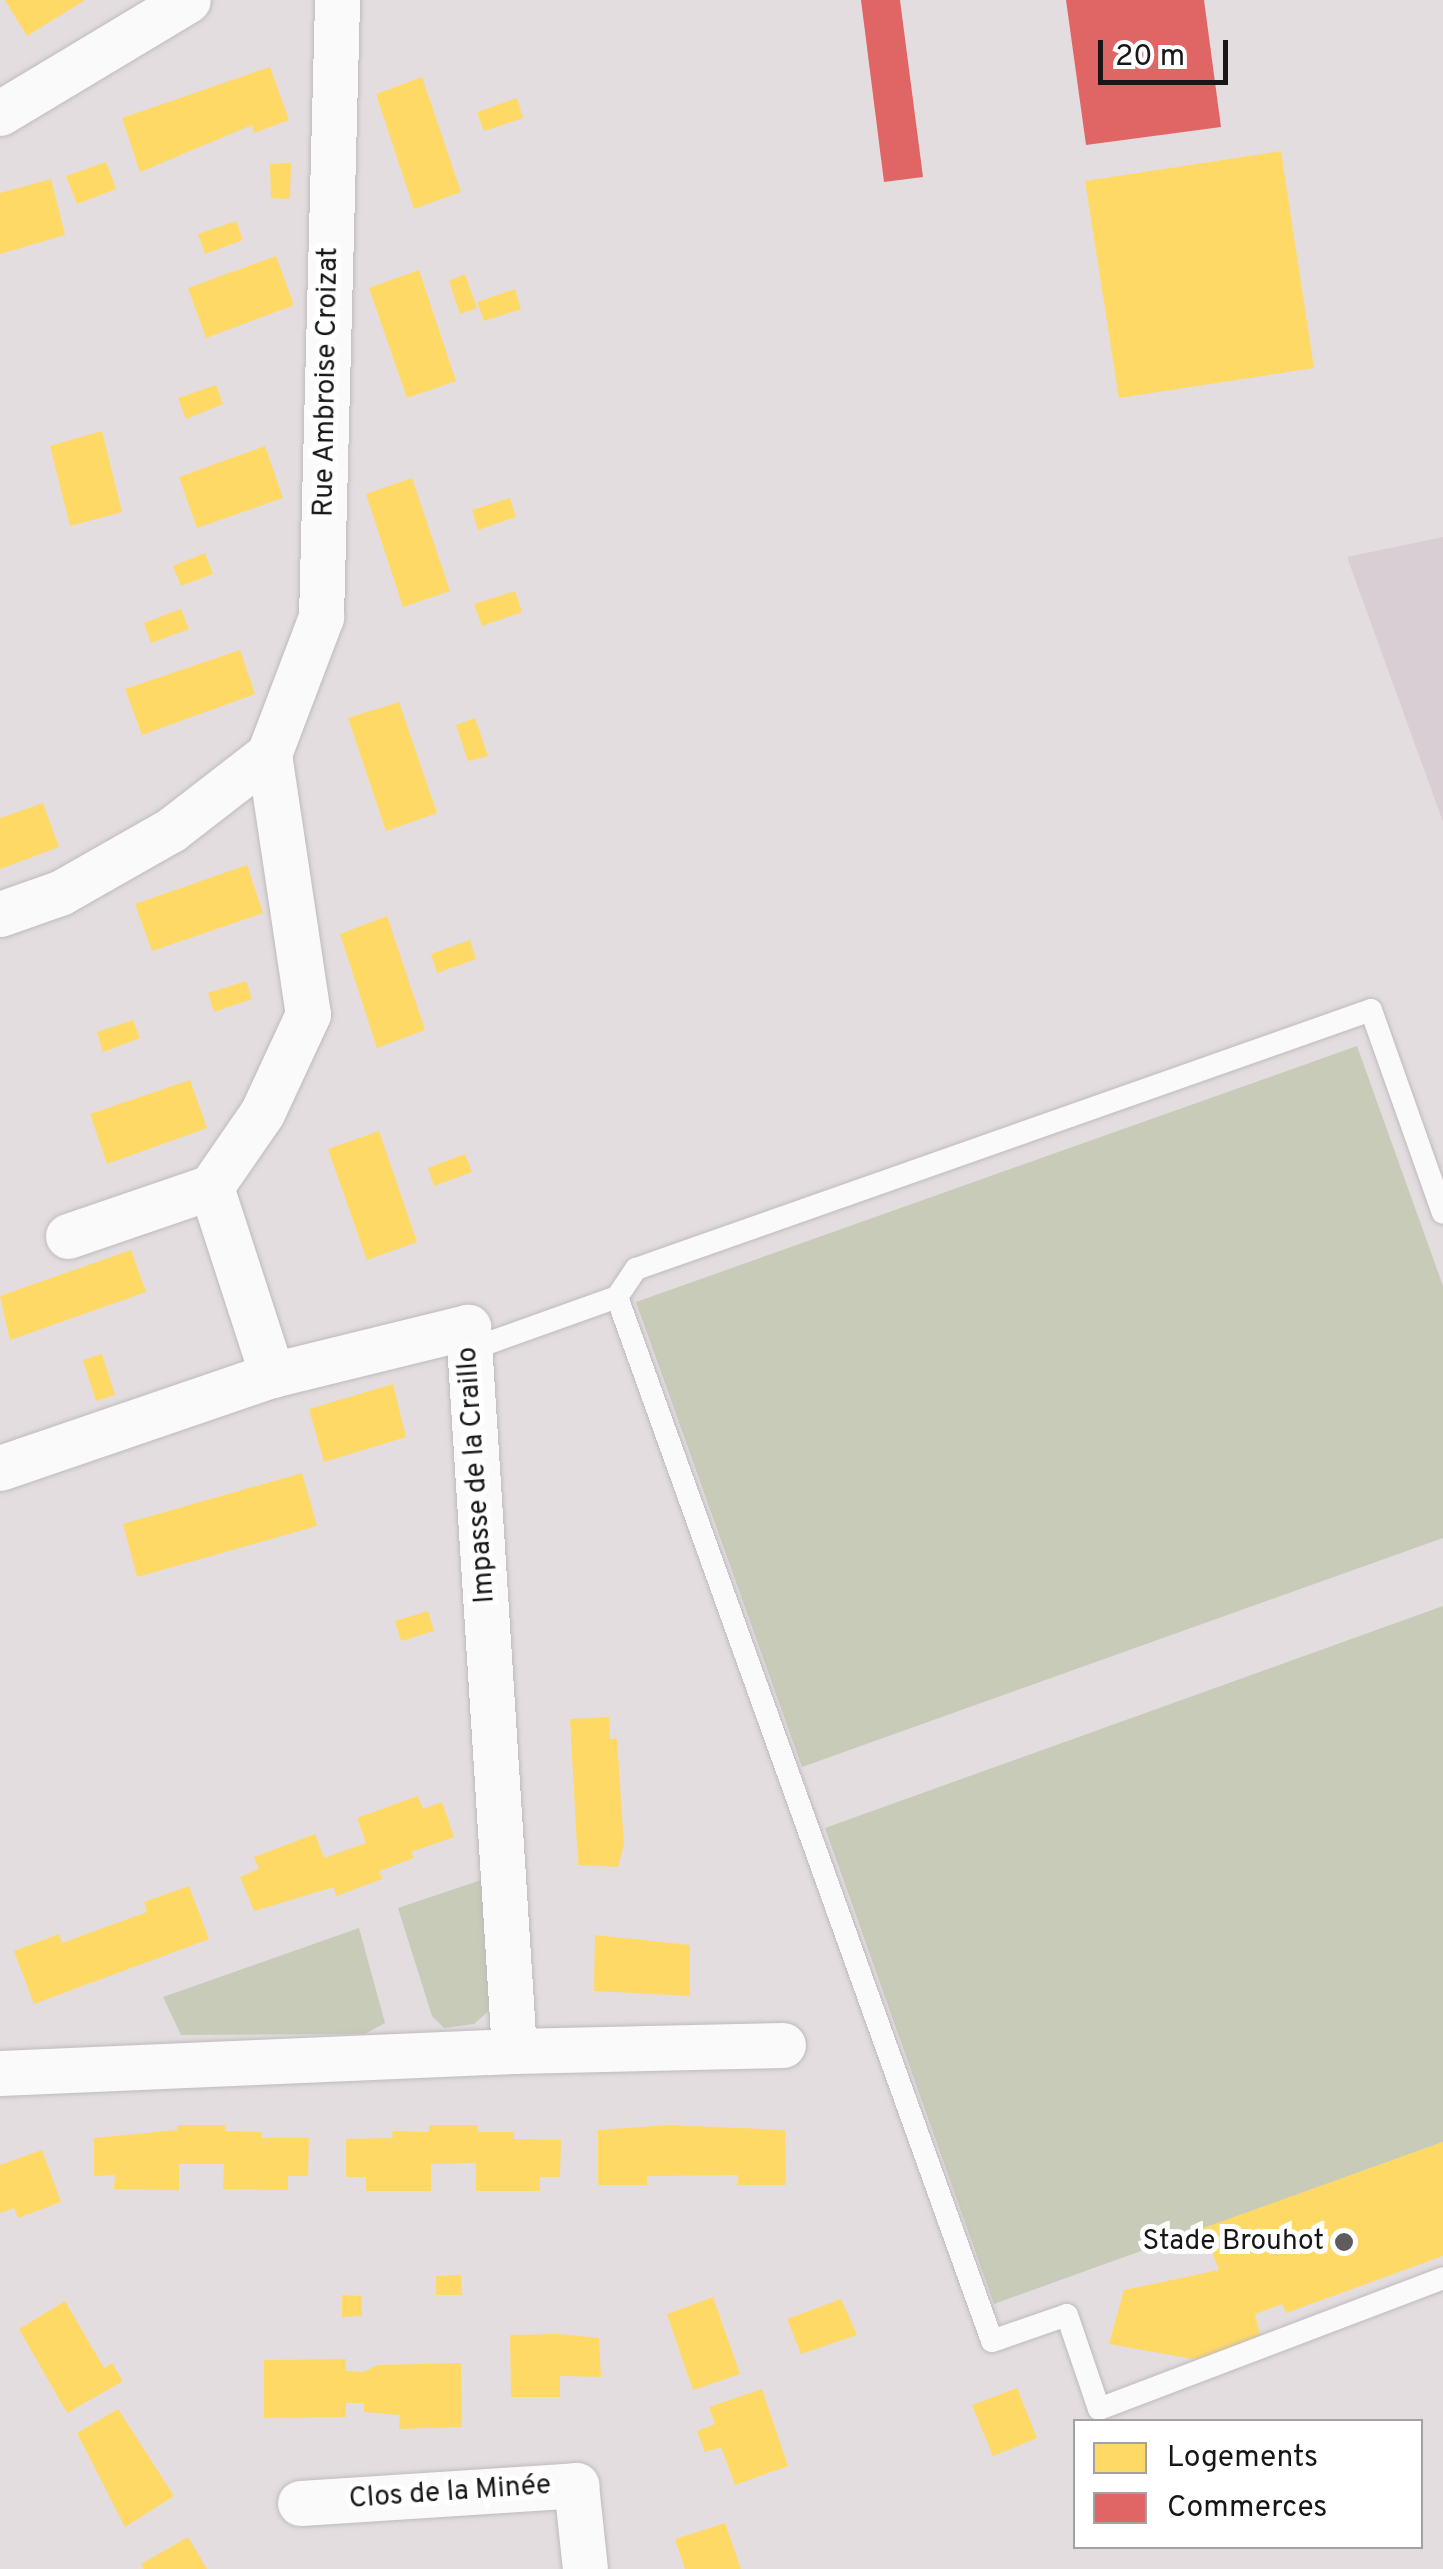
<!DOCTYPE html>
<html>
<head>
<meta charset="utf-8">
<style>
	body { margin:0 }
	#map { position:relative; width:1443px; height:2569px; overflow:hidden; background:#e3dde0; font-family:Overpass,sans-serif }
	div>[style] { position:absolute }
	.built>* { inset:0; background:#daced5 }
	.green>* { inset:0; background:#c8cbb8 }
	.homes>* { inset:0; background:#ffd966 }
	.shops>* { inset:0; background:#e06666 }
	.roads { filter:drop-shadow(0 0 2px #bfbabd) drop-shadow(0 0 2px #bfbabd) }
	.service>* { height:22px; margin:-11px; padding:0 11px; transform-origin:11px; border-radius:11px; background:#fbfafa }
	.minor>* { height:45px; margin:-22.5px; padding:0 22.5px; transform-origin:22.5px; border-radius:22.5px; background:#fbfafa }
	.dots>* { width:28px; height:28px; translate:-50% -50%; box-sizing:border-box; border:5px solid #fff; border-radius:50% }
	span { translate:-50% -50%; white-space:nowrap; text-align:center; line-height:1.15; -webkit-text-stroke:10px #fff; paint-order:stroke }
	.street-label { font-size:28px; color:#191618 }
	.poi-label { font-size:28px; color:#191618 }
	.right { translate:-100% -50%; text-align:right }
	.legend { position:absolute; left:1073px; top:2419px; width:350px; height:130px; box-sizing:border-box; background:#fff; border:2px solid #a3a2a3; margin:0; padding:12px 18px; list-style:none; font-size:30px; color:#191618 }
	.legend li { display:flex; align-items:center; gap:20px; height:50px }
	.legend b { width:50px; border:2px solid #a3a2a3 }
	.scale { position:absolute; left:1098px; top:40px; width:130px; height:45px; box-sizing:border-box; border:5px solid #191618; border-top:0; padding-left:12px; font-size:30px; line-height:35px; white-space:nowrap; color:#191618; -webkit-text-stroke:8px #fff; paint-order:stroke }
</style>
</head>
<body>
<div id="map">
	<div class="built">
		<i style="clip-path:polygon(1443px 537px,1443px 822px,1347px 557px)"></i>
	</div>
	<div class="green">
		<i style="clip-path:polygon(1357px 1046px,1443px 1286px,1443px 1538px,802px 1767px,636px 1302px)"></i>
		<i style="clip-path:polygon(1443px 1606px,1443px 2142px,994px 2304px,825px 1828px)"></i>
		<i style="clip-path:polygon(490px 1877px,501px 2000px,474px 2024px,444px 2028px,432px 2016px,398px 1908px)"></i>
		<i style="clip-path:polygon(359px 1928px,385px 2023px,365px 2034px,181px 2035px,163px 1997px)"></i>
	</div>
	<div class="homes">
		<i style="clip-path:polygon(5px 0,85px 0,27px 36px)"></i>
		<i style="clip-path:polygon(270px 67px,289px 120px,254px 133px,252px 125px,140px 172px,122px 118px)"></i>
		<i style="clip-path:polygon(422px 77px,461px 192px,414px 209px,376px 94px)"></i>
		<i style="clip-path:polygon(517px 98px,523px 118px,484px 131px,477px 112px)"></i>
		<i style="clip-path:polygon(1281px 151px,1314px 368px,1119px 398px,1085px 181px)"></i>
		<i style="clip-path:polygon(106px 162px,116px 189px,77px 204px,66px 176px)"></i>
		<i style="clip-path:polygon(291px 163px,290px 199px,271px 198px,270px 164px)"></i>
		<i style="clip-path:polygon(51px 179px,65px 235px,0 254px,0 193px)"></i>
		<i style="clip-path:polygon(236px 221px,243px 240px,205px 254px,198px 234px)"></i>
		<i style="clip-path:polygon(276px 256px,294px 305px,206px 338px,188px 288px)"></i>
		<i style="clip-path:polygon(419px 270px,456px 381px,407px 398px,369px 288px)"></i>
		<i style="clip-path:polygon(465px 274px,477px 308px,460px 314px,449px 281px)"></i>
		<i style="clip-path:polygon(515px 289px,521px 309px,484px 321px,477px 302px)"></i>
		<i style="clip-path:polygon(216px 385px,223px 404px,186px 419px,178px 398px)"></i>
		<i style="clip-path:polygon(102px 431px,122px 512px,70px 526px,50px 446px)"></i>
		<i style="clip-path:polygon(265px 446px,283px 498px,197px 528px,179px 477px)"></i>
		<i style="clip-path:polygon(412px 478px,450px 591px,403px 607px,366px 494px)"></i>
		<i style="clip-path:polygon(510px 498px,516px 517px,478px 530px,472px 510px)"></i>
		<i style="clip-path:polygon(205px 553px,213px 574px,181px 586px,173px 566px)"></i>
		<i style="clip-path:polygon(515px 591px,522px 612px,482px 626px,474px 604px)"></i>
		<i style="clip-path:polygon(181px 609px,189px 629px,151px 643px,144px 623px)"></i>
		<i style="clip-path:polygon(240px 650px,255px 694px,142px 735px,125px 689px)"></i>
		<i style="clip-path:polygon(399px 702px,437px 813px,386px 831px,348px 718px)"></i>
		<i style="clip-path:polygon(475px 718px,488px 756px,468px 761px,456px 725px)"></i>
		<i style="clip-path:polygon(43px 803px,59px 847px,0 869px,0 818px)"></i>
		<i style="clip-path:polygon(247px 865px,263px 913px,152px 951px,135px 904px)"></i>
		<i style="clip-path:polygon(387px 916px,425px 1030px,377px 1048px,340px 934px)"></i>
		<i style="clip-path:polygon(470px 940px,476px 959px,437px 973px,431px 954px)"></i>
		<i style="clip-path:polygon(246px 981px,252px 999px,214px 1012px,208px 993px)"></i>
		<i style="clip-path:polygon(133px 1020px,140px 1038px,103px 1052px,97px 1032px)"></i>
		<i style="clip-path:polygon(190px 1080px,207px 1128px,107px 1164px,90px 1114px)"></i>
		<i style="clip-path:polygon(379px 1131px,417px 1242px,367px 1260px,328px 1149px)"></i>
		<i style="clip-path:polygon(465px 1154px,472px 1172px,434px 1186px,428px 1168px)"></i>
		<i style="clip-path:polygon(131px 1250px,146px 1292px,10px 1340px,0 1296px)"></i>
		<i style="clip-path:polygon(102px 1354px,115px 1395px,96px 1401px,83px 1360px)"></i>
		<i style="clip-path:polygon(393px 1384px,406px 1437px,324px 1462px,309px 1409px)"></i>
		<i style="clip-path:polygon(302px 1473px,317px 1526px,137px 1577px,123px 1524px)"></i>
		<i style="clip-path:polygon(428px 1611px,434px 1631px,401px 1641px,395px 1621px)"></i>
		<i style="clip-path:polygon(609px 1717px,610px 1739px,617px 1739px,624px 1844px,618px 1867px,578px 1865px,570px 1719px)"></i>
		<i style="clip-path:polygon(418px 1796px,423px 1809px,442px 1802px,454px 1837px,411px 1852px,414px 1858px,379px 1871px,382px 1879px,336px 1896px,334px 1887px,254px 1911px,240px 1877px,259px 1869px,254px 1857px,315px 1834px,324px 1858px,366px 1843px,357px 1818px)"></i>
		<i style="clip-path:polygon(189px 1886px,209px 1939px,34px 2004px,14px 1951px,59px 1934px,62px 1943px,147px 1912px,144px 1902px)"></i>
		<i style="clip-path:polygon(595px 1935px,690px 1945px,690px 1996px,594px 1991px)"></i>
		<i style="clip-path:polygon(177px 2125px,225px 2125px,225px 2131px,262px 2132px,262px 2138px,309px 2138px,308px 2176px,288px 2176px,288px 2190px,223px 2189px,224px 2164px,179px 2164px,179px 2190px,114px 2189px,115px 2175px,94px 2176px,94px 2138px,177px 2130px)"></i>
		<i style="clip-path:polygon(429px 2125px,478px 2125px,478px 2132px,514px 2132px,514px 2139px,561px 2140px,560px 2177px,540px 2177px,540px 2191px,476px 2191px,476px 2163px,431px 2164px,431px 2191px,366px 2191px,366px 2177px,346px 2177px,346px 2139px,393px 2138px,392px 2131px,429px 2132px)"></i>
		<i style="clip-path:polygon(667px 2125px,785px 2130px,786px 2185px,737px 2185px,738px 2175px,647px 2176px,647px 2185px,598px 2185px,598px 2130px)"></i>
		<i style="clip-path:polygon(1443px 2142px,1443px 2256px,1286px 2313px,1282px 2304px,1255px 2314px,1262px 2343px,1193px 2359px,1109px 2344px,1124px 2290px,1219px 2270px,1203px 2228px)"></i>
		<i style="clip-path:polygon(42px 2150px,61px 2202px,18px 2218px,14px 2208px,0 2213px,0 2165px)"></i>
		<i style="clip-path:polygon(461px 2275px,462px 2295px,436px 2295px,436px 2276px)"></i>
		<i style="clip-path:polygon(342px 2295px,362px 2296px,362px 2316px,342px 2317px)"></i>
		<i style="clip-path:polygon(713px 2297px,740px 2374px,693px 2390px,667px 2314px)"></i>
		<i style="clip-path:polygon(841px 2299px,857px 2335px,801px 2354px,787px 2319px)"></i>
		<i style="clip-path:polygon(65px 2301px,104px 2368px,112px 2363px,123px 2381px,67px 2413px,19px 2329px)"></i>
		<i style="clip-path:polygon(559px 2334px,599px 2338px,601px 2377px,560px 2376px,560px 2397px,511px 2397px,510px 2335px)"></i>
		<i style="clip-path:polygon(346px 2359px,346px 2371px,363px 2372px,378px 2365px,461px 2363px,462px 2427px,399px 2429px,400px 2415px,364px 2412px,364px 2403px,346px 2403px,346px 2417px,264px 2418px,264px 2360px)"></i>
		<i style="clip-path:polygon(1017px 2388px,1037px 2438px,993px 2456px,972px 2405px)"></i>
		<i style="clip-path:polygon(762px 2389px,788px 2466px,735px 2485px,721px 2447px,705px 2452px,697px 2431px,715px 2424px,709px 2407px)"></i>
		<i style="clip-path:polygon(118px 2409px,174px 2496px,125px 2527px,77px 2433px)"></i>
		<i style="clip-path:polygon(725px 2523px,741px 2569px,685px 2569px,675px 2539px)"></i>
		<i style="clip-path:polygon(188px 2537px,207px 2569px,144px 2569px,141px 2564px)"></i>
	</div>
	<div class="shops">
		<i style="clip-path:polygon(861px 0,900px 0,923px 177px,884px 182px)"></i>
		<i style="clip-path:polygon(1066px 0,1204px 0,1221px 127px,1086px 145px)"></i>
	</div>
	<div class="roads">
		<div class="service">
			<i style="left:617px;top:1297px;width:34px;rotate:-56deg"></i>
			<i style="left:636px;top:1269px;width:779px;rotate:-19.41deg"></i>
			<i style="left:1371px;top:1010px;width:215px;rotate:70.5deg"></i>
			<i style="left:469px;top:1350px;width:157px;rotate:-19.7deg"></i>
			<i style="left:617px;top:1297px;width:1109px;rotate:70.24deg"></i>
			<i style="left:992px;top:2341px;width:79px;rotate:-19.1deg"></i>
			<i style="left:1067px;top:2315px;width:99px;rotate:71.2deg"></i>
			<i style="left:1099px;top:2409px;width:368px;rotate:-20.8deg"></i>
		</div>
		<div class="minor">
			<i style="left:0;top:113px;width:219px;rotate:-31deg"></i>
			<i style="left:269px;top:754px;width:263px;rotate:81.5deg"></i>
			<i style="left:308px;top:1014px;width:109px;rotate:114.9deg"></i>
			<i style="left:262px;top:1113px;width:90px;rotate:124.6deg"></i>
			<i style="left:211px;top:1187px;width:198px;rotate:72deg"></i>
			<i style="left:0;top:914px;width:64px;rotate:-19.3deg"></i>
			<i style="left:60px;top:893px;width:128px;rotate:-29.6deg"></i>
			<i style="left:171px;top:830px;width:124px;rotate:-37.8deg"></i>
			<i style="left:269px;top:754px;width:147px;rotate:-69.2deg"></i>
			<i style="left:321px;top:617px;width:617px;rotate:-88.51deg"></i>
			<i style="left:68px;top:1236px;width:151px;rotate:-18.9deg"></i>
			<i style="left:0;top:1468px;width:287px;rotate:-18.9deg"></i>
			<i style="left:272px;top:1375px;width:202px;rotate:-13.8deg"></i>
			<i style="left:468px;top:1327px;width:725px;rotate:86.36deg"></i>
			<i style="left:514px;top:2051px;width:514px;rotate:177.55deg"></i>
			<i style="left:514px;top:2051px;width:269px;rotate:-1.3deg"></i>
			<i style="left:300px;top:2503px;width:277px;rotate:-3.7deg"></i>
			<i style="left:576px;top:2485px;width:84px;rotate:83.9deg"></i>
		</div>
	</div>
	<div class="dots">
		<i style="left:1344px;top:2242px;background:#605c5e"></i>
	</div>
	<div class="street-label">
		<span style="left:327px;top:382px;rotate:-89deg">Rue Ambroise Croizat</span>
		<span style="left:477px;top:1475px;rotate:-94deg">Impasse de la Craillo</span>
		<span style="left:450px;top:2493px;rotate:-4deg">Clos de la Minée</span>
	</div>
	<div class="poi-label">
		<span class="right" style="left:1324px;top:2242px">Stade Brouhot</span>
	</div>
	<ul class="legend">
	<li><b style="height:28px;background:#ffd966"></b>Logements</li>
	<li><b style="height:28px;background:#e06666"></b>Commerces</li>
	</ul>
	<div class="scale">20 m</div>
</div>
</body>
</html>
